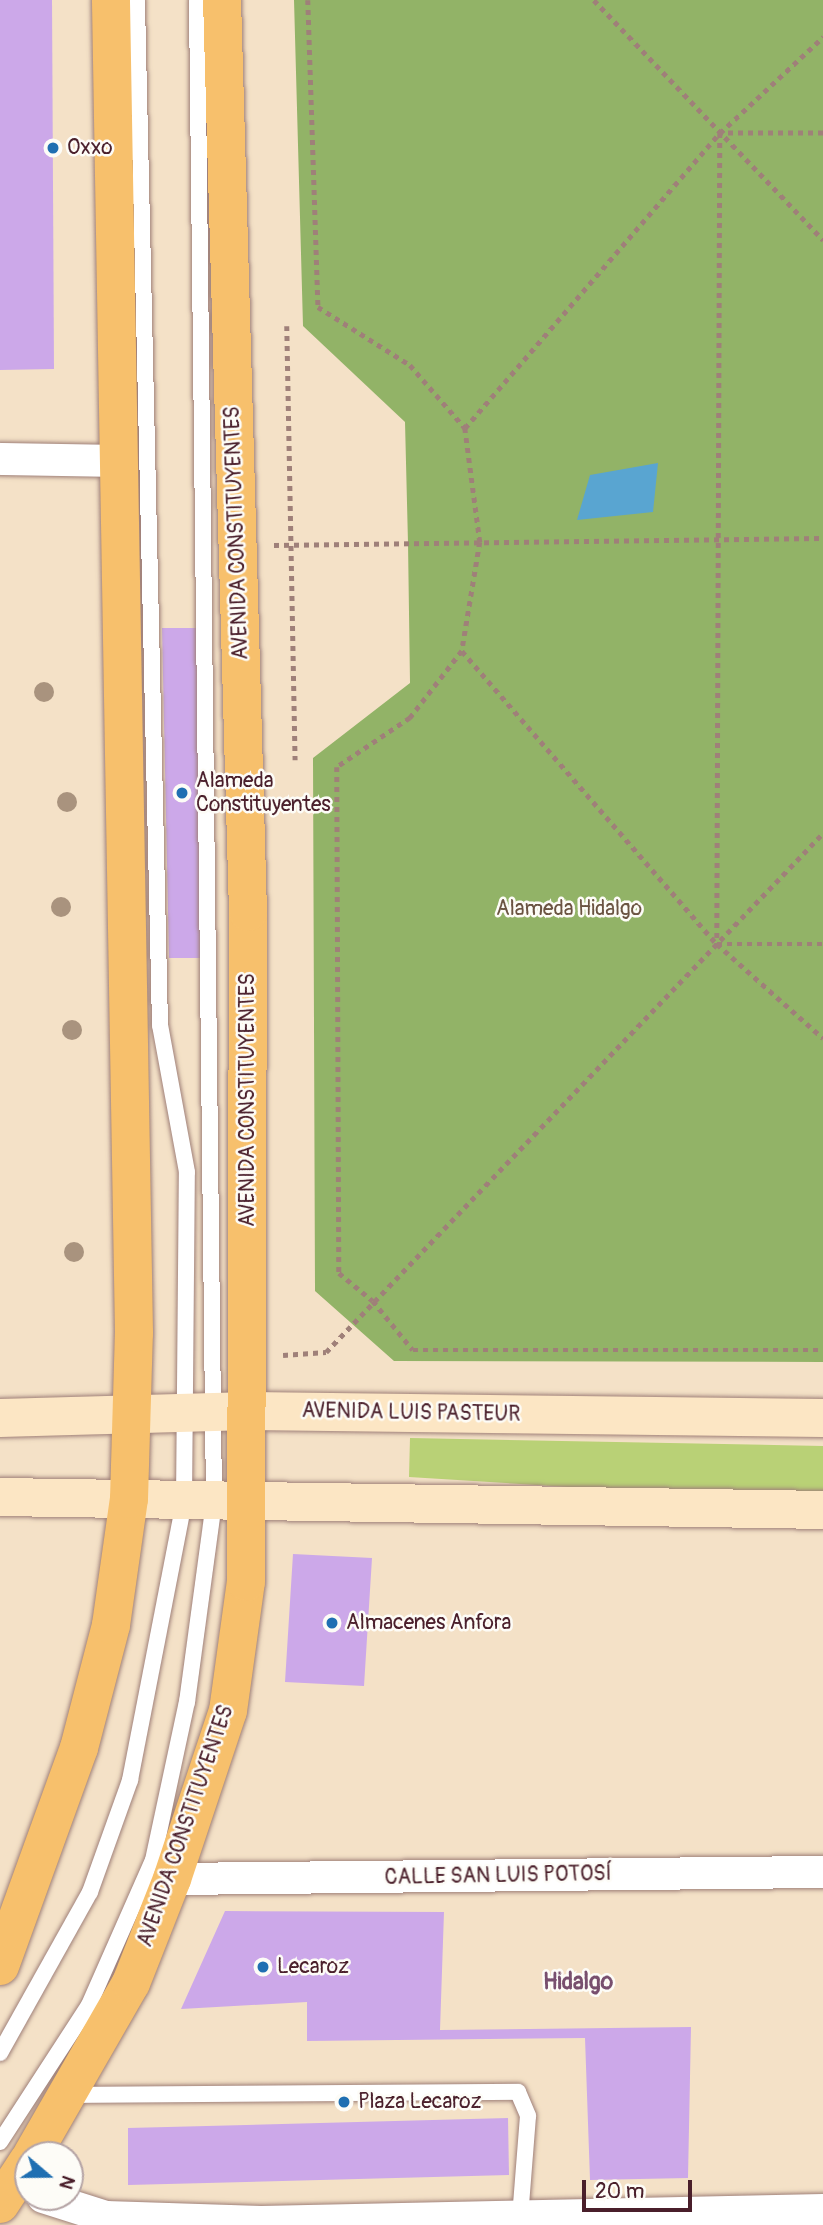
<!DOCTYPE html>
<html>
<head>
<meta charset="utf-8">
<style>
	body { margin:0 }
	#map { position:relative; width:823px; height:2225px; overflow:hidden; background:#f4e1c7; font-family:Pangolin,sans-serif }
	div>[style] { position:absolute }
	.green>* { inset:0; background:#b9d176 }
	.forest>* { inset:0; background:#92b367 }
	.water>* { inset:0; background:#59a5d1 }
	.building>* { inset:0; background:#cca8e9 }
	.path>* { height:4.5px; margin-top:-2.25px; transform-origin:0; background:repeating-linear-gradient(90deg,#9f8079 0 5px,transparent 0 10px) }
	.roads { filter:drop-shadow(0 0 2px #9f8079) drop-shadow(0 0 2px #9f8079) }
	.lane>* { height:16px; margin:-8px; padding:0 8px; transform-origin:8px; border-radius:8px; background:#fff }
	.street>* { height:32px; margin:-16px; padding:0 16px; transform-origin:16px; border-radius:16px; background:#fff }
	.secondary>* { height:38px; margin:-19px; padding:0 19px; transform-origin:19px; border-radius:19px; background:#fce6c4 }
	.primary>* { height:38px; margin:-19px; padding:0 19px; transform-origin:19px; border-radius:19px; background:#f7c06c }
	.trees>* { width:20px; height:20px; margin:-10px; border-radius:50%; background:#a9937e }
	.dots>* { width:19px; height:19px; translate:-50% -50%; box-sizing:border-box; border:4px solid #fdfcf7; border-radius:50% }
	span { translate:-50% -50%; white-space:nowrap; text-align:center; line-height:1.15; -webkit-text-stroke:5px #fdfcf7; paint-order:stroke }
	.poi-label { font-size:21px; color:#4a1f2b }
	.left { translate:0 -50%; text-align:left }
	.street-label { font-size:21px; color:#4a1f2b }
	.park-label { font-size:21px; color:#6b5442 }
	.neighbourhood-label { font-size:23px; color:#784f6e; font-weight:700 }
	.north { position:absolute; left:14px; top:2141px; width:70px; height:70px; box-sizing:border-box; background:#fdfcf7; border:2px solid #b5a4a5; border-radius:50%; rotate:110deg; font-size:19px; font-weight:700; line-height:28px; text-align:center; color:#4a1f2b }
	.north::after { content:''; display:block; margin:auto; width:24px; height:32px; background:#1f6fb2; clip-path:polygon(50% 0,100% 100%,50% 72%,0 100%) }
	.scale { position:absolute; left:582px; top:2180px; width:110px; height:32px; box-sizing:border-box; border:4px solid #4a1f2b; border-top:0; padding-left:9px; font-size:21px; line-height:24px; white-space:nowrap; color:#4a1f2b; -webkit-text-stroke:5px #fdfcf7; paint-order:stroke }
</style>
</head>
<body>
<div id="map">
	<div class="green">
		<i style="clip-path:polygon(410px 1438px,823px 1446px,823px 1503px,409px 1477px)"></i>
	</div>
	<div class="forest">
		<i style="clip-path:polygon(294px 0,823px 0,823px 1362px,394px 1361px,315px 1291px,313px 758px,410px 683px,408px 543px,405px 422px,303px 326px)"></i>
	</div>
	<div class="water">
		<i style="clip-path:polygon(658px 463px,653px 512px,577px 520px,590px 475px)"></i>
	</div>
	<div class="building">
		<i style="clip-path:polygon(0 0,52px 0,54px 369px,0 370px)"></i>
		<i style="clip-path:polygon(162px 628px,196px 628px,203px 958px,169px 958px)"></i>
		<i style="clip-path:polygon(293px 1554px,372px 1558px,364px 1686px,285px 1682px)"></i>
		<i style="clip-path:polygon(225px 1911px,444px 1912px,440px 2030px,691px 2027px,688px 2178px,590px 2180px,585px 2038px,307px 2041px,307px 2002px,181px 2009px)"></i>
		<i style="clip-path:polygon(508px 2118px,509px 2175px,128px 2185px,128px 2128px)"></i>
	</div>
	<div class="path">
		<i style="left:308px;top:0;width:307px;rotate:88.1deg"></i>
		<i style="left:318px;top:307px;width:109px;rotate:32.2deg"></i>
		<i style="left:410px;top:365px;width:84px;rotate:48.9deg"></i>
		<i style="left:465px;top:428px;width:115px;rotate:82.5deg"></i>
		<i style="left:480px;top:542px;width:110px;rotate:99.4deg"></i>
		<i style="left:462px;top:651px;width:85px;rotate:127.8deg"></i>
		<i style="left:410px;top:718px;width:88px;rotate:146.1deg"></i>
		<i style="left:337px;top:767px;width:506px;rotate:89.77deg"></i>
		<i style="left:339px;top:1273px;width:44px;rotate:39.5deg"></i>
		<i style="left:373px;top:1301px;width:63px;rotate:50.8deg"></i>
		<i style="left:413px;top:1350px;width:410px"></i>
		<i style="left:594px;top:0;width:332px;rotate:46.3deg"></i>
		<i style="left:823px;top:133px;width:103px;rotate:180deg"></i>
		<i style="left:720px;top:133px;width:811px;rotate:90.21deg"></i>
		<i style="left:717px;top:944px;width:106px"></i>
		<i style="left:287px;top:326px;width:434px;rotate:88.9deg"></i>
		<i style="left:465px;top:428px;width:390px;rotate:-49.2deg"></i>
		<i style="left:720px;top:133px;width:141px;rotate:-43deg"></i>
		<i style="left:274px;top:545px;width:549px;rotate:-0.73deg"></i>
		<i style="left:462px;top:651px;width:388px;rotate:49deg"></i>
		<i style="left:717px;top:944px;width:142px;rotate:41.6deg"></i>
		<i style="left:283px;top:1355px;width:43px;rotate:-4deg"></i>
		<i style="left:326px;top:1352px;width:719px;rotate:-46.24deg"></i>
	</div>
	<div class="roads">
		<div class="lane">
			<i style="left:0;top:2053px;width:184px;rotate:-60.8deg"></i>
			<i style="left:90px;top:1892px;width:119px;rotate:-70.3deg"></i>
			<i style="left:130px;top:1780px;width:284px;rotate:-79deg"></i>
			<i style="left:184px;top:1501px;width:329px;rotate:-89.5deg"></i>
			<i style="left:187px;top:1172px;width:149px;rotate:-100.4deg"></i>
			<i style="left:160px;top:1025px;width:1025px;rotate:-91.29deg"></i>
			<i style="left:69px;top:2095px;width:449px;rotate:-0.4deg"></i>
			<i style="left:518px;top:2092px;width:26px;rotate:67deg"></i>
			<i style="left:528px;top:2116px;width:101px;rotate:94.5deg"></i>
			<i style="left:0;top:2142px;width:163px;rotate:-57deg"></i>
			<i style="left:89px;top:2005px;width:158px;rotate:-66.2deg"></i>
			<i style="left:153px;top:1860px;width:162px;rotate:-77.9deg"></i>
			<i style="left:187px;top:1702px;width:203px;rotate:-82.3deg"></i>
			<i style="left:214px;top:1501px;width:1501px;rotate:-90.65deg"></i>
		</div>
		<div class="street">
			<i style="left:0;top:459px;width:119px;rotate:1deg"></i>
			<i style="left:172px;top:1879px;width:651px;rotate:-0.62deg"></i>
			<i style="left:43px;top:2197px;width:66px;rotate:17.6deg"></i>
			<i style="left:106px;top:2217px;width:155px;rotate:1.8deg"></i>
			<i style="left:261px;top:2222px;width:562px;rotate:-1.22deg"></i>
		</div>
		<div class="secondary">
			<i style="left:0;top:1418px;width:250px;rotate:-1.6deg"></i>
			<i style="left:250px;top:1411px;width:573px;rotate:0.7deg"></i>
			<i style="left:0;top:1497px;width:823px;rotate:0.9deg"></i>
		</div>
		<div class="primary">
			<i style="left:0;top:1966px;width:232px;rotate:-70.1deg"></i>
			<i style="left:79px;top:1748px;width:127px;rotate:-75.4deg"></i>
			<i style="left:111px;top:1625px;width:127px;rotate:-81.9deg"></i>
			<i style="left:129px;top:1499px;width:166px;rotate:-88.3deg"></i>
			<i style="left:134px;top:1333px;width:1333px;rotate:-90.99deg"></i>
			<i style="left:32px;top:2155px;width:198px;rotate:-60.1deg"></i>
			<i style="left:131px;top:1983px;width:112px;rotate:-68.5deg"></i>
			<i style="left:172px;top:1879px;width:177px;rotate:-71.6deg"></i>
			<i style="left:228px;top:1711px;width:130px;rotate:-82.1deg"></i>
			<i style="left:246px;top:1582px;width:670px;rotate:-89.83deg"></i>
			<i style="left:248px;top:912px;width:912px;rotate:-91.63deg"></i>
			<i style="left:0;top:2204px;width:51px;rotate:-56.9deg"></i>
		</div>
	</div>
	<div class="trees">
		<i style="left:44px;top:692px"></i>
		<i style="left:67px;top:802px"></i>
		<i style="left:61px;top:907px"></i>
		<i style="left:72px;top:1030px"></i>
		<i style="left:74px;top:1252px"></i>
	</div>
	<div class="dots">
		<i style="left:53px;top:148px;background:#1f6fb2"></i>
		<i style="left:182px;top:793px;background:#1f6fb2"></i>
		<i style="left:332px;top:1623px;background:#1f6fb2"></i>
		<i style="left:263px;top:1967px;background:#1f6fb2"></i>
		<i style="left:344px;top:2102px;background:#1f6fb2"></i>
	</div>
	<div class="poi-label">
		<span class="left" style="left:67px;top:148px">Oxxo</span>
		<span class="left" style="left:196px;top:793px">Alameda<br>Constituyentes</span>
		<span class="left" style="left:346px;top:1623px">Almacenes Anfora</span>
		<span class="left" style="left:277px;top:1967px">Lecaroz</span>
		<span class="left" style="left:358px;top:2102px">Plaza Lecaroz</span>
	</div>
	<div class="street-label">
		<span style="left:237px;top:533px;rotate:-92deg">AVENIDA CONSTITUYENTES</span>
		<span style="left:248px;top:1100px;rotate:-90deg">AVENIDA CONSTITUYENTES</span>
		<span style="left:411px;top:1413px;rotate:1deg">AVENIDA LUIS PASTEUR</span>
		<span style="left:186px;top:1826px;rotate:-71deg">AVENIDA CONSTITUYENTES</span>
		<span style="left:498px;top:1876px;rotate:-1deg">CALLE SAN LUIS POTOSÍ</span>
	</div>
	<div class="park-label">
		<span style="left:569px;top:909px">Alameda Hidalgo</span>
	</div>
	<div class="neighbourhood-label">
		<span style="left:578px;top:1982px">Hidalgo</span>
	</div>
	<div class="north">N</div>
	<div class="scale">20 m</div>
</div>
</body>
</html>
